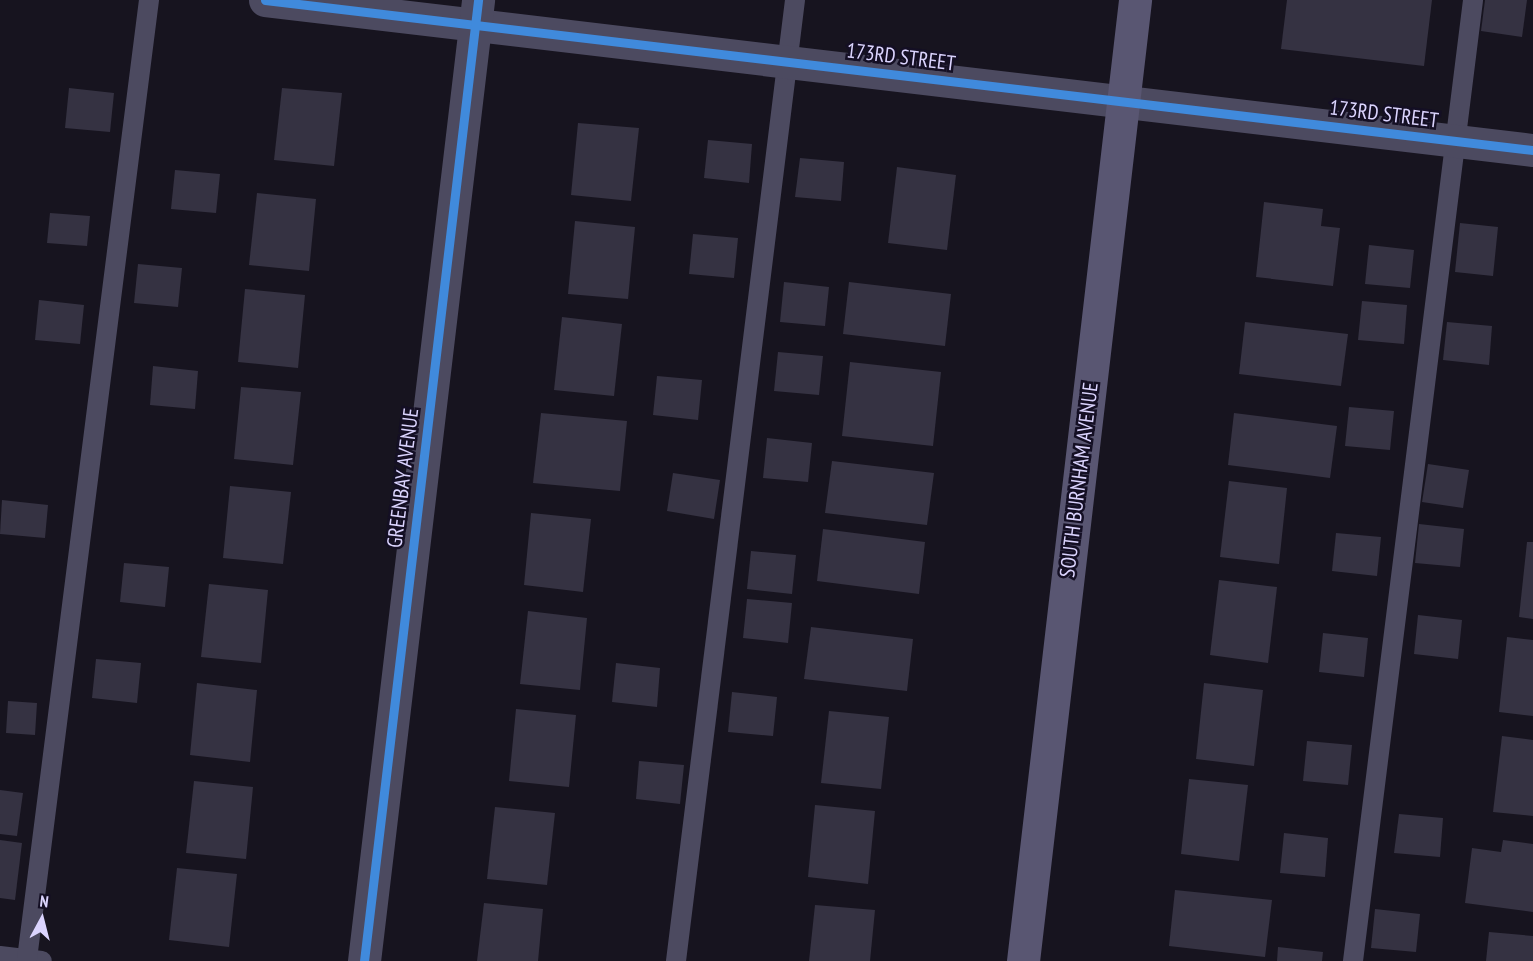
<!DOCTYPE html>
<html>
<head>
<meta charset="utf-8">
<style>
	body { margin:0 }
	#map { position:relative; width:1533px; height:961px; overflow:hidden; background:#17141f; font-family:"PT Sans Narrow",sans-serif }
	div>[style] { position:absolute }
	.building>* { inset:0; background:#353242 }
	.service>* { height:20px; margin:-10px; padding:0 10px; transform-origin:10px; border-radius:10px; background:#4c4a60 }
	.minor>* { height:33px; margin:-16.5px; padding:0 16.5px; transform-origin:16.5px; border-radius:16.5px; background:#4c4a60 }
	.secondary>* { height:33px; margin:-16.5px; padding:0 16.5px; transform-origin:16.5px; border-radius:16.5px; background:#595672 }
	.cycleway>* { height:9px; margin:-4.5px; padding:0 4.5px; transform-origin:4.5px; border-radius:4.5px; background:#408adc }
	span { translate:-50% -50%; white-space:nowrap; text-align:center; line-height:1.15; -webkit-text-stroke:5px #140f24; paint-order:stroke }
	.street-label { font-size:21px; color:#dbd4fe }
	.north { position:absolute; left:12px; top:889px; width:60px; height:60px; -webkit-text-stroke:4px #140f24; paint-order:stroke; rotate:7deg; font-size:16px; font-weight:700; line-height:24px; text-align:center; color:#dbd4fe }
	.north::after { content:''; display:block; margin:auto; width:21px; height:27px; background:#dbd4fe; clip-path:polygon(50% 0,100% 100%,50% 72%,0 100%) }
</style>
</head>
<body>
<div id="map">
	<div class="building">
		<i style="clip-path:polygon(1287px 0,1432px 0,1424px 66px,1281px 49px)"></i>
		<i style="clip-path:polygon(1485px 0,1527px 0,1522px 37px,1481px 31px)"></i>
		<i style="clip-path:polygon(69px 88px,114px 93px,110px 132px,65px 128px)"></i>
		<i style="clip-path:polygon(282px 88px,342px 93px,334px 166px,274px 160px)"></i>
		<i style="clip-path:polygon(578px 123px,639px 128px,631px 201px,571px 195px)"></i>
		<i style="clip-path:polygon(708px 140px,752px 144px,749px 183px,704px 178px)"></i>
		<i style="clip-path:polygon(800px 158px,844px 162px,841px 201px,795px 197px)"></i>
		<i style="clip-path:polygon(897px 167px,956px 175px,947px 250px,888px 243px)"></i>
		<i style="clip-path:polygon(175px 170px,220px 174px,216px 213px,171px 209px)"></i>
		<i style="clip-path:polygon(257px 193px,316px 199px,309px 271px,249px 265px)"></i>
		<i style="clip-path:polygon(1264px 202px,1323px 209px,1321px 226px,1340px 228px,1333px 286px,1256px 277px)"></i>
		<i style="clip-path:polygon(50px 213px,90px 216px,87px 246px,47px 243px)"></i>
		<i style="clip-path:polygon(575px 221px,635px 227px,628px 299px,568px 294px)"></i>
		<i style="clip-path:polygon(1460px 223px,1498px 227px,1493px 276px,1455px 272px)"></i>
		<i style="clip-path:polygon(693px 234px,738px 238px,734px 278px,689px 274px)"></i>
		<i style="clip-path:polygon(1369px 245px,1414px 250px,1410px 288px,1365px 284px)"></i>
		<i style="clip-path:polygon(138px 264px,182px 268px,178px 307px,134px 303px)"></i>
		<i style="clip-path:polygon(784px 282px,829px 287px,825px 326px,780px 322px)"></i>
		<i style="clip-path:polygon(849px 282px,951px 294px,945px 346px,843px 334px)"></i>
		<i style="clip-path:polygon(245px 289px,305px 295px,298px 368px,238px 362px)"></i>
		<i style="clip-path:polygon(39px 300px,84px 305px,80px 344px,35px 340px)"></i>
		<i style="clip-path:polygon(1362px 301px,1407px 305px,1404px 344px,1358px 340px)"></i>
		<i style="clip-path:polygon(562px 317px,622px 324px,614px 396px,554px 390px)"></i>
		<i style="clip-path:polygon(1245px 322px,1348px 334px,1341px 386px,1239px 374px)"></i>
		<i style="clip-path:polygon(1447px 322px,1492px 326px,1489px 365px,1443px 360px)"></i>
		<i style="clip-path:polygon(778px 352px,823px 356px,819px 395px,774px 391px)"></i>
		<i style="clip-path:polygon(850px 362px,941px 372px,933px 446px,842px 436px)"></i>
		<i style="clip-path:polygon(153px 366px,198px 371px,195px 409px,150px 405px)"></i>
		<i style="clip-path:polygon(657px 376px,702px 380px,698px 420px,653px 415px)"></i>
		<i style="clip-path:polygon(241px 387px,301px 392px,293px 465px,234px 459px)"></i>
		<i style="clip-path:polygon(1349px 407px,1394px 411px,1390px 450px,1345px 446px)"></i>
		<i style="clip-path:polygon(541px 413px,627px 421px,620px 491px,533px 483px)"></i>
		<i style="clip-path:polygon(1234px 413px,1337px 426px,1330px 478px,1228px 465px)"></i>
		<i style="clip-path:polygon(767px 438px,812px 443px,808px 482px,763px 478px)"></i>
		<i style="clip-path:polygon(832px 461px,934px 473px,927px 525px,825px 513px)"></i>
		<i style="clip-path:polygon(1428px 464px,1469px 470px,1463px 508px,1422px 502px)"></i>
		<i style="clip-path:polygon(673px 473px,720px 480px,714px 519px,667px 511px)"></i>
		<i style="clip-path:polygon(1229px 481px,1287px 488px,1279px 564px,1220px 557px)"></i>
		<i style="clip-path:polygon(230px 486px,291px 492px,283px 564px,223px 558px)"></i>
		<i style="clip-path:polygon(2px 500px,48px 505px,45px 538px,0 534px)"></i>
		<i style="clip-path:polygon(531px 513px,591px 519px,583px 592px,524px 585px)"></i>
		<i style="clip-path:polygon(1419px 524px,1464px 529px,1460px 567px,1415px 563px)"></i>
		<i style="clip-path:polygon(823px 529px,925px 542px,919px 594px,817px 581px)"></i>
		<i style="clip-path:polygon(1336px 533px,1381px 537px,1377px 576px,1332px 571px)"></i>
		<i style="clip-path:polygon(1527px 542px,1533px 542px,1533px 619px,1519px 617px)"></i>
		<i style="clip-path:polygon(751px 551px,796px 555px,792px 594px,747px 589px)"></i>
		<i style="clip-path:polygon(124px 563px,169px 567px,165px 607px,120px 602px)"></i>
		<i style="clip-path:polygon(1219px 580px,1277px 587px,1268px 663px,1210px 655px)"></i>
		<i style="clip-path:polygon(209px 584px,268px 590px,261px 663px,201px 657px)"></i>
		<i style="clip-path:polygon(747px 599px,792px 603px,788px 643px,743px 638px)"></i>
		<i style="clip-path:polygon(528px 611px,587px 618px,580px 690px,520px 684px)"></i>
		<i style="clip-path:polygon(1418px 615px,1462px 620px,1458px 659px,1414px 654px)"></i>
		<i style="clip-path:polygon(811px 627px,913px 639px,907px 691px,804px 679px)"></i>
		<i style="clip-path:polygon(1323px 633px,1368px 638px,1364px 677px,1319px 672px)"></i>
		<i style="clip-path:polygon(1507px 637px,1533px 640px,1533px 716px,1499px 712px)"></i>
		<i style="clip-path:polygon(96px 659px,141px 663px,137px 703px,92px 698px)"></i>
		<i style="clip-path:polygon(616px 663px,660px 668px,657px 707px,612px 702px)"></i>
		<i style="clip-path:polygon(197px 683px,257px 690px,250px 762px,190px 755px)"></i>
		<i style="clip-path:polygon(1204px 683px,1263px 690px,1254px 766px,1196px 759px)"></i>
		<i style="clip-path:polygon(732px 692px,777px 697px,773px 736px,728px 732px)"></i>
		<i style="clip-path:polygon(8px 701px,37px 703px,35px 735px,6px 733px)"></i>
		<i style="clip-path:polygon(516px 709px,576px 715px,569px 787px,509px 781px)"></i>
		<i style="clip-path:polygon(829px 711px,889px 717px,881px 789px,821px 783px)"></i>
		<i style="clip-path:polygon(1502px 736px,1533px 740px,1533px 816px,1493px 812px)"></i>
		<i style="clip-path:polygon(1307px 741px,1352px 745px,1348px 785px,1303px 781px)"></i>
		<i style="clip-path:polygon(639px 761px,684px 765px,680px 804px,636px 799px)"></i>
		<i style="clip-path:polygon(1189px 779px,1248px 785px,1239px 861px,1181px 854px)"></i>
		<i style="clip-path:polygon(194px 781px,253px 787px,246px 859px,186px 853px)"></i>
		<i style="clip-path:polygon(0 790px,23px 793px,17px 836px,0 834px)"></i>
		<i style="clip-path:polygon(815px 805px,875px 811px,868px 884px,808px 877px)"></i>
		<i style="clip-path:polygon(495px 807px,555px 813px,547px 885px,487px 879px)"></i>
		<i style="clip-path:polygon(1399px 814px,1443px 818px,1440px 857px,1394px 853px)"></i>
		<i style="clip-path:polygon(1284px 833px,1328px 838px,1325px 877px,1280px 873px)"></i>
		<i style="clip-path:polygon(0 840px,22px 843px,15px 900px,0 898px)"></i>
		<i style="clip-path:polygon(1503px 840px,1533px 844px,1533px 912px,1465px 903px,1472px 848px,1501px 852px)"></i>
		<i style="clip-path:polygon(177px 868px,237px 874px,229px 947px,169px 940px)"></i>
		<i style="clip-path:polygon(1175px 890px,1272px 900px,1265px 957px,1169px 946px)"></i>
		<i style="clip-path:polygon(484px 903px,543px 909px,538px 961px,477px 961px)"></i>
		<i style="clip-path:polygon(815px 905px,875px 910px,870px 961px,809px 961px)"></i>
		<i style="clip-path:polygon(1375px 909px,1420px 914px,1416px 952px,1371px 948px)"></i>
		<i style="clip-path:polygon(1489px 932px,1533px 936px,1533px 961px,1486px 961px)"></i>
		<i style="clip-path:polygon(1278px 947px,1323px 952px,1322px 961px,1277px 961px)"></i>
	</div>
	<div class="service">
		<i style="left:0;top:956px;width:42px;rotate:6.8deg"></i>
		<i style="left:27px;top:959px;width:967px;rotate:-82.75deg"></i>
		<i style="left:676px;top:961px;width:968px;rotate:-82.94deg"></i>
		<i style="left:1353px;top:961px;width:968px;rotate:-82.88deg"></i>
	</div>
	<div class="minor">
		<i style="left:265px;top:0;width:1277px;rotate:6.75deg"></i>
		<i style="left:364px;top:961px;width:968px;rotate:-83.23deg"></i>
	</div>
	<div class="secondary">
		<i style="left:1023px;top:961px;width:968px;rotate:-83.35deg"></i>
	</div>
	<div class="cycleway">
		<i style="left:265px;top:0;width:1277px;rotate:6.75deg"></i>
		<i style="left:364px;top:961px;width:968px;rotate:-83.23deg"></i>
	</div>
	<div class="street-label">
		<span style="left:901px;top:57px;rotate:7deg">173RD STREET</span>
		<span style="left:1384px;top:114px;rotate:7deg">173RD STREET</span>
		<span style="left:403px;top:478px;rotate:-83deg">GREENBAY AVENUE</span>
		<span style="left:1079px;top:480px;rotate:-83deg">SOUTH BURNHAM AVENUE</span>
	</div>
	<div class="north">N</div>
</div>
</body>
</html>
